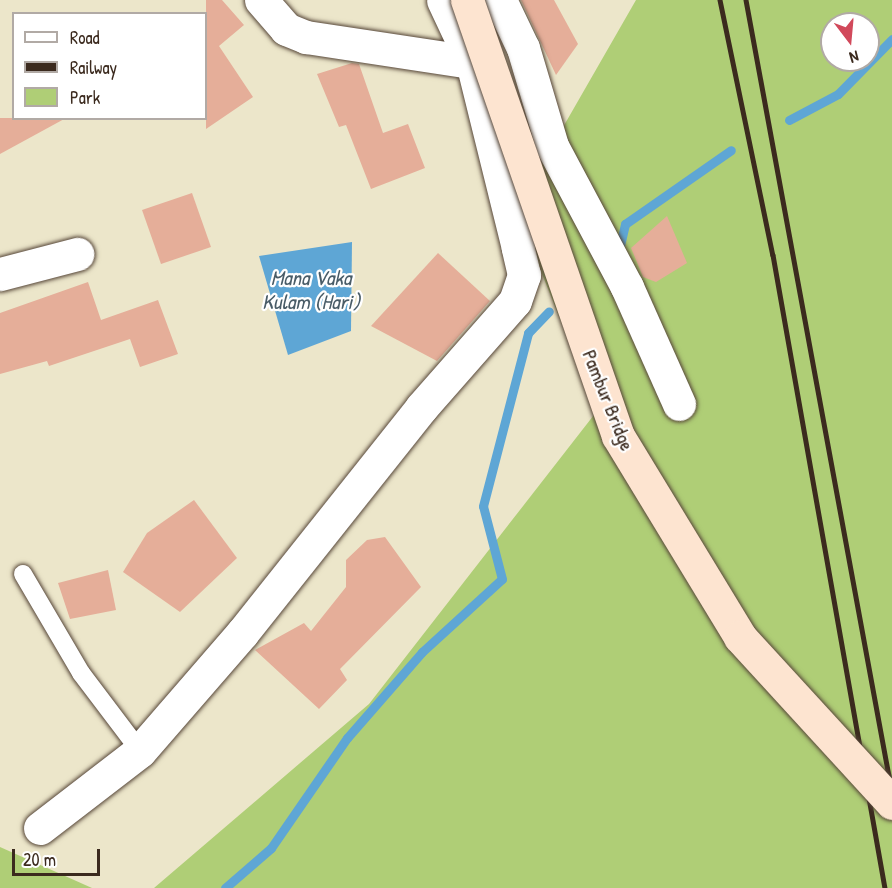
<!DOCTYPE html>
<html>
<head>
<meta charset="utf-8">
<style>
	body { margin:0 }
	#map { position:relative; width:892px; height:888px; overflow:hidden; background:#ece6ca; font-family:"Patrick Hand",sans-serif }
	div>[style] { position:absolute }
	.green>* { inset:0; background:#afce76 }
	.water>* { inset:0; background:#5ea6d5 }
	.stream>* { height:9px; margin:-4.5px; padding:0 4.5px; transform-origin:4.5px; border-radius:4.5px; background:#5ea6d5 }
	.building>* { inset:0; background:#e5ae99 }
	.roads { filter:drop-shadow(0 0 2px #564638) drop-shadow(0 0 2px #564638) }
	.lane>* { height:18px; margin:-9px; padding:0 9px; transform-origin:9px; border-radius:9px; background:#fff }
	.street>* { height:33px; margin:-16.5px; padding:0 16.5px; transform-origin:16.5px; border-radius:16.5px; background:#fff }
	.rail>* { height:4.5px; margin:-2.25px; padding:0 2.25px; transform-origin:2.25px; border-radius:2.25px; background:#3b2a1e }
	.bridges { filter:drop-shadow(0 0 2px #564638) drop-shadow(0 0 2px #564638) }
	.secondary-bridge>* { height:33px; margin:-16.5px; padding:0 16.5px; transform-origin:16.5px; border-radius:16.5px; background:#fde4d0 }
	span { translate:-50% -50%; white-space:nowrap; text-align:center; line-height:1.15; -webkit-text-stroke:4.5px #fff; paint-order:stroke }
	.street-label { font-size:20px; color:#3b2a1e }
	.water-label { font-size:21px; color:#495c67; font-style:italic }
	.legend { position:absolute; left:12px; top:12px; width:195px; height:108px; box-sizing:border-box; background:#fff; border:2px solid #b1aaa5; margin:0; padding:8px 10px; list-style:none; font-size:18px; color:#3b2a1e }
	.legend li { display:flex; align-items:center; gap:12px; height:30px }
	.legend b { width:30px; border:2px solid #b1aaa5 }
	.north { position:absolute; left:820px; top:12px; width:60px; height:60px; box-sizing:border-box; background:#fff; border:2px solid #b1aaa5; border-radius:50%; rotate:164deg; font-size:16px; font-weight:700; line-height:24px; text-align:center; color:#3b2a1e }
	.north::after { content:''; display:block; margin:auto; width:21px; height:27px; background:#d1495b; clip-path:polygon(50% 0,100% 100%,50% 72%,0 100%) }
	.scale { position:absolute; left:12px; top:849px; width:88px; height:27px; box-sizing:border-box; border:3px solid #3b2a1e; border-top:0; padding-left:8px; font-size:18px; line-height:21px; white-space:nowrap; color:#3b2a1e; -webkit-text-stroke:4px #fff; paint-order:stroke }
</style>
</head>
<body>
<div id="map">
	<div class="green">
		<i style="clip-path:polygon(evenodd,636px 0,892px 0,892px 888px,154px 888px,369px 704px,597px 411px,516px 209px,636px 0,832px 24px,868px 24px,868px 60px,832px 60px,832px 24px)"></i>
		<i style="clip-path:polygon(0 847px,92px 888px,0 888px)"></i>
	</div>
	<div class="water">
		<i style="clip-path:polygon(352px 242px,351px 331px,288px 355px,259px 256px)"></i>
	</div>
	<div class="stream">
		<i style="left:789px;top:120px;width:55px;rotate:-28deg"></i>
		<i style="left:838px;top:94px;width:77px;rotate:-45.5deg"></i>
		<i style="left:619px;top:250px;width:27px;rotate:-77deg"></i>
		<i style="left:625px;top:224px;width:129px;rotate:-34.9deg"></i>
		<i style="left:225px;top:888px;width:61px;rotate:-41deg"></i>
		<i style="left:271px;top:848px;width:134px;rotate:-55.4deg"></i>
		<i style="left:347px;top:738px;width:114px;rotate:-48.9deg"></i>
		<i style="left:422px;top:652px;width:108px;rotate:-42.4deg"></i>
		<i style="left:502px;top:579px;width:75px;rotate:-104.6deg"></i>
		<i style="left:483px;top:506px;width:179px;rotate:-75.4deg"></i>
		<i style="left:528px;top:333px;width:30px;rotate:-46deg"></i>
	</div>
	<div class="building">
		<i style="clip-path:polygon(206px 0,222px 0,244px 25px,219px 46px,253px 97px,206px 129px)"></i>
		<i style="clip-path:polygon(521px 0,554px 0,578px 44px,556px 75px)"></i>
		<i style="clip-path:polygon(352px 63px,359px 64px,383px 133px,408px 124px,425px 168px,371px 189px,346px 125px,339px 127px,317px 74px)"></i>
		<i style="clip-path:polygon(0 118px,66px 118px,0 154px)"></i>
		<i style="clip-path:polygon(192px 193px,211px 247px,161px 264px,142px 210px)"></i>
		<i style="clip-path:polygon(667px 216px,687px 263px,656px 282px,643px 277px,631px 248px)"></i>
		<i style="clip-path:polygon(438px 253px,490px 301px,437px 361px,371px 326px)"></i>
		<i style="clip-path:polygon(88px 282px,101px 320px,158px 300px,178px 354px,140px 367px,130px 339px,49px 366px,47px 361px,0 374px,0 313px)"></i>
		<i style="clip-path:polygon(194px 500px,237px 558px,180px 612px,123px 572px,147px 533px)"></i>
		<i style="clip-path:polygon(385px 537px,421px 587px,340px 669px,347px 680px,319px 709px,255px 650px,304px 623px,311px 631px,346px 587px,346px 560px,367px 540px)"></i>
		<i style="clip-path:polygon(108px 570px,116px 610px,70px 619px,58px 583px)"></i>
	</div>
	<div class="roads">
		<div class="lane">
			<i style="left:23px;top:574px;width:115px;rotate:59.6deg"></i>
			<i style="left:81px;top:673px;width:98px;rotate:52.9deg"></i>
		</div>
		<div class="street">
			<i style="left:261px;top:0;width:38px;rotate:49deg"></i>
			<i style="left:286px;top:29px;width:22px;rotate:22deg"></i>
			<i style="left:306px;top:37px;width:168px;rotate:8.6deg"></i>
			<i style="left:500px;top:0;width:53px;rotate:64.4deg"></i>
			<i style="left:523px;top:48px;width:102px;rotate:73.5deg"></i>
			<i style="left:552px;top:146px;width:160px;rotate:62deg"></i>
			<i style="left:627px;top:287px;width:128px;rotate:66deg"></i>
			<i style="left:0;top:274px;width:80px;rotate:-14.6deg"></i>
			<i style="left:40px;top:828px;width:126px;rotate:-37.6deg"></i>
			<i style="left:140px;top:751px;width:157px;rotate:-49.1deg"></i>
			<i style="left:243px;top:632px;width:286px;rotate:-51.5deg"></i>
			<i style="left:421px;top:408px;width:142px;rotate:-48.7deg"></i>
			<i style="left:515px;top:301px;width:28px;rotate:-71deg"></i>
			<i style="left:524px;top:275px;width:28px;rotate:-103deg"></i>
			<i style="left:518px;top:248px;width:192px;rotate:-103.9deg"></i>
			<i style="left:472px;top:62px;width:68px;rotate:-115.1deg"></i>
		</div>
	</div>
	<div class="rail">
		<i style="left:720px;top:0;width:260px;rotate:78.3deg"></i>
		<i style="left:773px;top:255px;width:643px;rotate:79.97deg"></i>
		<i style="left:746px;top:0;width:805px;rotate:79.56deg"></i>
	</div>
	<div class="bridges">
		<div class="secondary-bridge">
			<i style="left:467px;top:0;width:461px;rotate:70.9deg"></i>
			<i style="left:618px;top:436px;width:235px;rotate:58.7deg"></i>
			<i style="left:740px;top:637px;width:225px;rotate:47.5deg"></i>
		</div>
	</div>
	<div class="street-label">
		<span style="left:609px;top:400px;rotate:68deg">Pambur Bridge</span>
	</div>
	<div class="water-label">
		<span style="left:311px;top:290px">Mana Vaka<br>Kulam (Hari)</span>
	</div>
	<ul class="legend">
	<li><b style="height:8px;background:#fff"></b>Road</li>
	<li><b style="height:8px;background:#3b2a1e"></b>Railway</li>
	<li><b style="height:16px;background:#afce76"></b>Park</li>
	</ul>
	<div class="north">N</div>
	<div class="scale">20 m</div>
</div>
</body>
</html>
